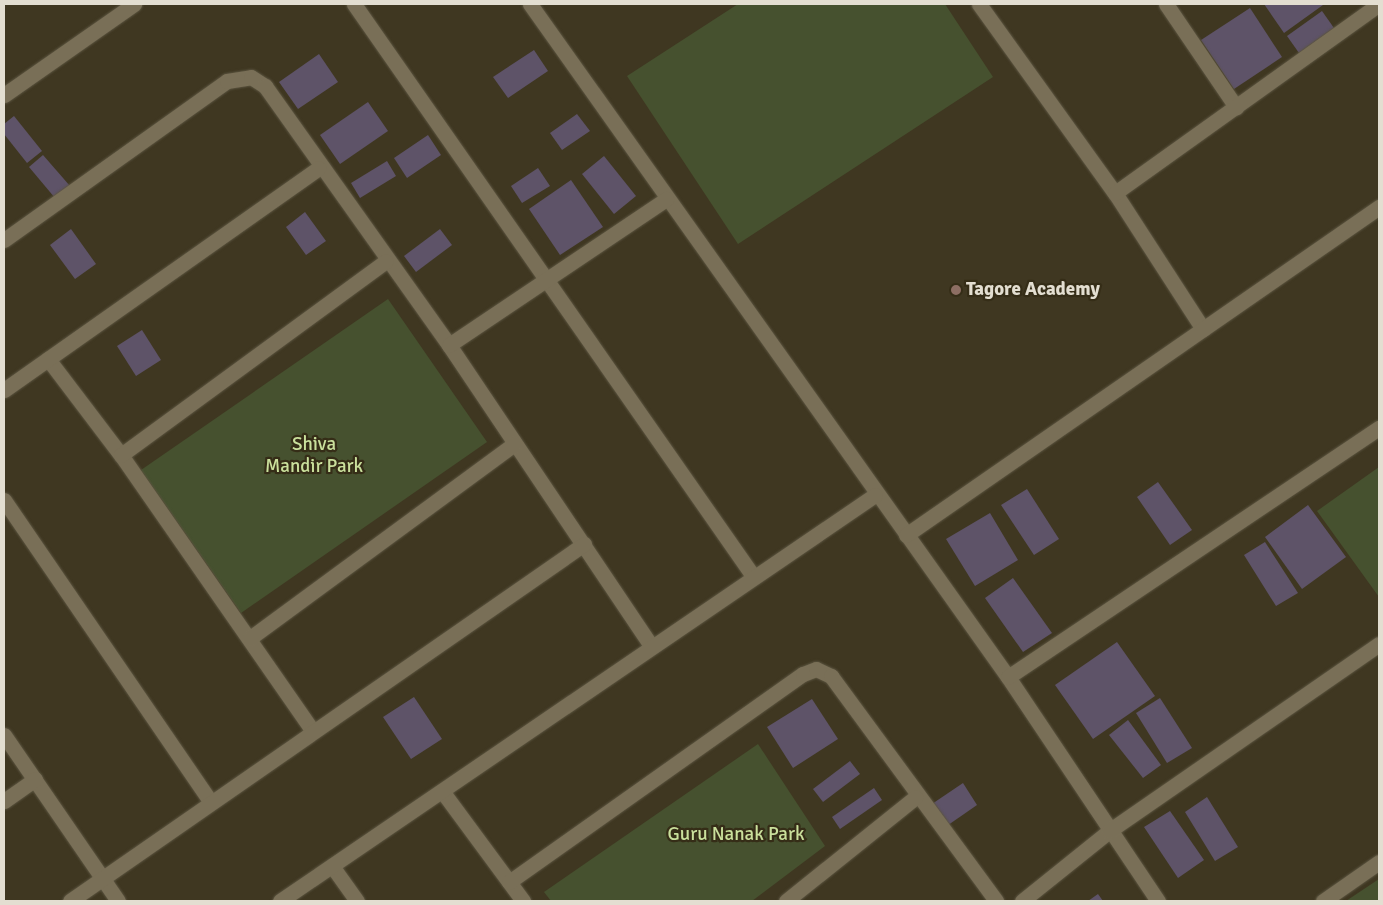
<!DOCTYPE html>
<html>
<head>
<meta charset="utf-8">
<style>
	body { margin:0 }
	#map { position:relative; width:1383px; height:905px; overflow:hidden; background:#3f3721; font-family:Signika,sans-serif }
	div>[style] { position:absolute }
	.green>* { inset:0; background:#46512f }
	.building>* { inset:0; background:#5e5368 }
	.roads { filter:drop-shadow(0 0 1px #5b5440) drop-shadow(0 0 1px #5b5440) }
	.minor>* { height:15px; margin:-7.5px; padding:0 7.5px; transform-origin:7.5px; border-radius:7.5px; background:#796f57 }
	.dots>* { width:14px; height:14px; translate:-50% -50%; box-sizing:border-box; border:2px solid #352d17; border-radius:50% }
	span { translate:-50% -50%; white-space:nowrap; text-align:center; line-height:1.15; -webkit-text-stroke:4.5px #352d17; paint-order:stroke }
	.poi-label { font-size:19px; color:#e3ded1; font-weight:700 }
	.left { translate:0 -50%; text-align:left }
	.park-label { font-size:19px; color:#cae09c }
	.frame { position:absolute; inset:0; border:5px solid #e3ded1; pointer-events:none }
</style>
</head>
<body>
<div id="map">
	<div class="green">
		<i style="clip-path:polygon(738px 4px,945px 4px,993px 77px,738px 244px,627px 76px)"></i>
		<i style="clip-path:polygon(388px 299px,487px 442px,241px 613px,141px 470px)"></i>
		<i style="clip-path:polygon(1379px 467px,1379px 597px,1317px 511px)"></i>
		<i style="clip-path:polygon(758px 744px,825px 846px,752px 901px,551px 901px,544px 892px)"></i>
		<i style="clip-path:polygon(1379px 879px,1379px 901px,1346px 901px)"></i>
	</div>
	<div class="building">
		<i style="clip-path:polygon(1264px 4px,1322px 4px,1323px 5px,1284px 33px)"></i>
		<i style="clip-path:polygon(1250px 8px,1282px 57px,1234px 89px,1201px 40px)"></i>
		<i style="clip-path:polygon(1322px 11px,1334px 28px,1299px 53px,1287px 36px)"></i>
		<i style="clip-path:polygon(534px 50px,548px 71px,508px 98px,493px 77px)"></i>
		<i style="clip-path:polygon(319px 54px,338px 82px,298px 109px,279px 82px)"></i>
		<i style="clip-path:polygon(368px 102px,388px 131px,340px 164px,320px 135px)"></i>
		<i style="clip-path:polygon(577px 114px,590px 131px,562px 150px,550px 133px)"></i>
		<i style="clip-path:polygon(14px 116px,42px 151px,27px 163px,4px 134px,4px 124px)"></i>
		<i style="clip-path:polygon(428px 135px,441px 155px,407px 178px,394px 158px)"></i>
		<i style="clip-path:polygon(43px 155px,70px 186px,55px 198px,29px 167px)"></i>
		<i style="clip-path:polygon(604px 156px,636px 196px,614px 214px,582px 174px)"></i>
		<i style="clip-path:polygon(387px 161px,396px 176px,360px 198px,351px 183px)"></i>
		<i style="clip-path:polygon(538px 168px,550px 186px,522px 203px,511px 186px)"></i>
		<i style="clip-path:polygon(571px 180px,603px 227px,560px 255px,529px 209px)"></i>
		<i style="clip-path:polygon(305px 212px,326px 241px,306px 255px,286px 227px)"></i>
		<i style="clip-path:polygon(71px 229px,96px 264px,75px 279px,50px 245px)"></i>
		<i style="clip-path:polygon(440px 229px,452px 245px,416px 272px,404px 256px)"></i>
		<i style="clip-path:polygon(142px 330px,161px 360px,136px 376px,117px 346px)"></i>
		<i style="clip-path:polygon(1158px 482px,1192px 530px,1170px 545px,1137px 497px)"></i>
		<i style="clip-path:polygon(1027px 489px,1059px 539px,1034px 555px,1001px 505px)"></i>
		<i style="clip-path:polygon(1308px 505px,1346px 557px,1302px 589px,1265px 537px)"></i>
		<i style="clip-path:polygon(990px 513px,1018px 560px,975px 586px,946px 539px)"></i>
		<i style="clip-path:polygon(1265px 542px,1298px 593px,1276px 606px,1244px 555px)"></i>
		<i style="clip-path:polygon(1013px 578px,1052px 633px,1023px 652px,985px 598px)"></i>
		<i style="clip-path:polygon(1117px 642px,1155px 696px,1093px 739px,1055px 685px)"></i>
		<i style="clip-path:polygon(414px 697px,442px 739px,411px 759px,383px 717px)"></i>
		<i style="clip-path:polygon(1160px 698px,1192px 748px,1167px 763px,1136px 713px)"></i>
		<i style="clip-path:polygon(812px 699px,838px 739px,793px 768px,767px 727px)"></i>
		<i style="clip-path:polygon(1128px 720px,1161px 765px,1143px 778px,1109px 735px)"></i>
		<i style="clip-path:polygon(850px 761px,860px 774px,823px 802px,813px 789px)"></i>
		<i style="clip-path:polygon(963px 783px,977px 805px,941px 830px,926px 808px)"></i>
		<i style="clip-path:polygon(874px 788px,882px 800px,840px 829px,832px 817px)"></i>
		<i style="clip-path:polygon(1207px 797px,1238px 847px,1215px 861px,1185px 812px)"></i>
		<i style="clip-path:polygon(1170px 811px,1204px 860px,1178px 878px,1144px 827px)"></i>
		<i style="clip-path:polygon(1098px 894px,1103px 901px,1088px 901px)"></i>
	</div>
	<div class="roads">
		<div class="minor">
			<i style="left:354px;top:4px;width:697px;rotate:55.1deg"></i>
			<i style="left:530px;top:4px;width:825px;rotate:54.62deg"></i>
			<i style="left:1008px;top:677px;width:270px;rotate:56.2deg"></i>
			<i style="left:979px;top:4px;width:233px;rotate:54.3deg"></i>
			<i style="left:1115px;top:193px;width:162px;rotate:57.1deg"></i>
			<i style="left:1166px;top:4px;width:125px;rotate:55.8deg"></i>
			<i style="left:4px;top:95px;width:159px;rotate:-35deg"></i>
			<i style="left:1115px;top:193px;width:325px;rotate:-35.6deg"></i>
			<i style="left:4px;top:240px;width:274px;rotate:-35.5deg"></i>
			<i style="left:227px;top:81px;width:24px;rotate:-9deg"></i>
			<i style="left:251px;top:77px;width:17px;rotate:33deg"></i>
			<i style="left:265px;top:86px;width:318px;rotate:54.6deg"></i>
			<i style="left:449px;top:345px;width:362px;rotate:56.1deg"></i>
			<i style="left:449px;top:345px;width:262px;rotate:-33.9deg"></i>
			<i style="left:48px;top:359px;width:121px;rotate:52.8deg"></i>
			<i style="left:121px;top:455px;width:336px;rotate:55.2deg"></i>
			<i style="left:4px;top:390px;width:385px;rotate:-35.2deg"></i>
			<i style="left:121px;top:455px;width:328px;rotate:-36.2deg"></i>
			<i style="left:4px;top:500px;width:365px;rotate:55.6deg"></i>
			<i style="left:906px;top:535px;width:576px;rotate:-34.74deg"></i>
			<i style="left:250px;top:638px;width:328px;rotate:-36.3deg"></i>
			<i style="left:1008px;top:677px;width:447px;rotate:-33.9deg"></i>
			<i style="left:4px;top:735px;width:201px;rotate:55.5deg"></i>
			<i style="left:442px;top:791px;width:137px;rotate:53.6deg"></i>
			<i style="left:4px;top:801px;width:38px;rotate:-35deg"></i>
			<i style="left:332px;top:866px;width:43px;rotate:54.5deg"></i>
			<i style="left:509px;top:882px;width:360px;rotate:-35.3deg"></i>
			<i style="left:803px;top:674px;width:14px;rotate:-21deg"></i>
			<i style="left:816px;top:669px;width:17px;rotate:25deg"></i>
			<i style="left:831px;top:676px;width:279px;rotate:53.7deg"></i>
			<i style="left:70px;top:901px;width:626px;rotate:-34.78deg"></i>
			<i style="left:280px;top:901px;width:720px;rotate:-34.31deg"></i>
			<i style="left:786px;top:901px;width:166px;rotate:-38.7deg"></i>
			<i style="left:1022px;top:901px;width:112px;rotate:-38.8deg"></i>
			<i style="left:1109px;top:831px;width:328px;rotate:-34.7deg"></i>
			<i style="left:1323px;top:901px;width:68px;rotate:-34.9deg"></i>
		</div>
	</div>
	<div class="dots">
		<i style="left:956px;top:290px;background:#8d6e63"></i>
	</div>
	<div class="poi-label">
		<span class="left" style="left:966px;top:290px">Tagore Academy</span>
	</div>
	<div class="park-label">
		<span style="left:314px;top:456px">Shiva<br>Mandir Park</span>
		<span style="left:736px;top:835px">Guru Nanak Park</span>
	</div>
	<div class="frame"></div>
</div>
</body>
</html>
